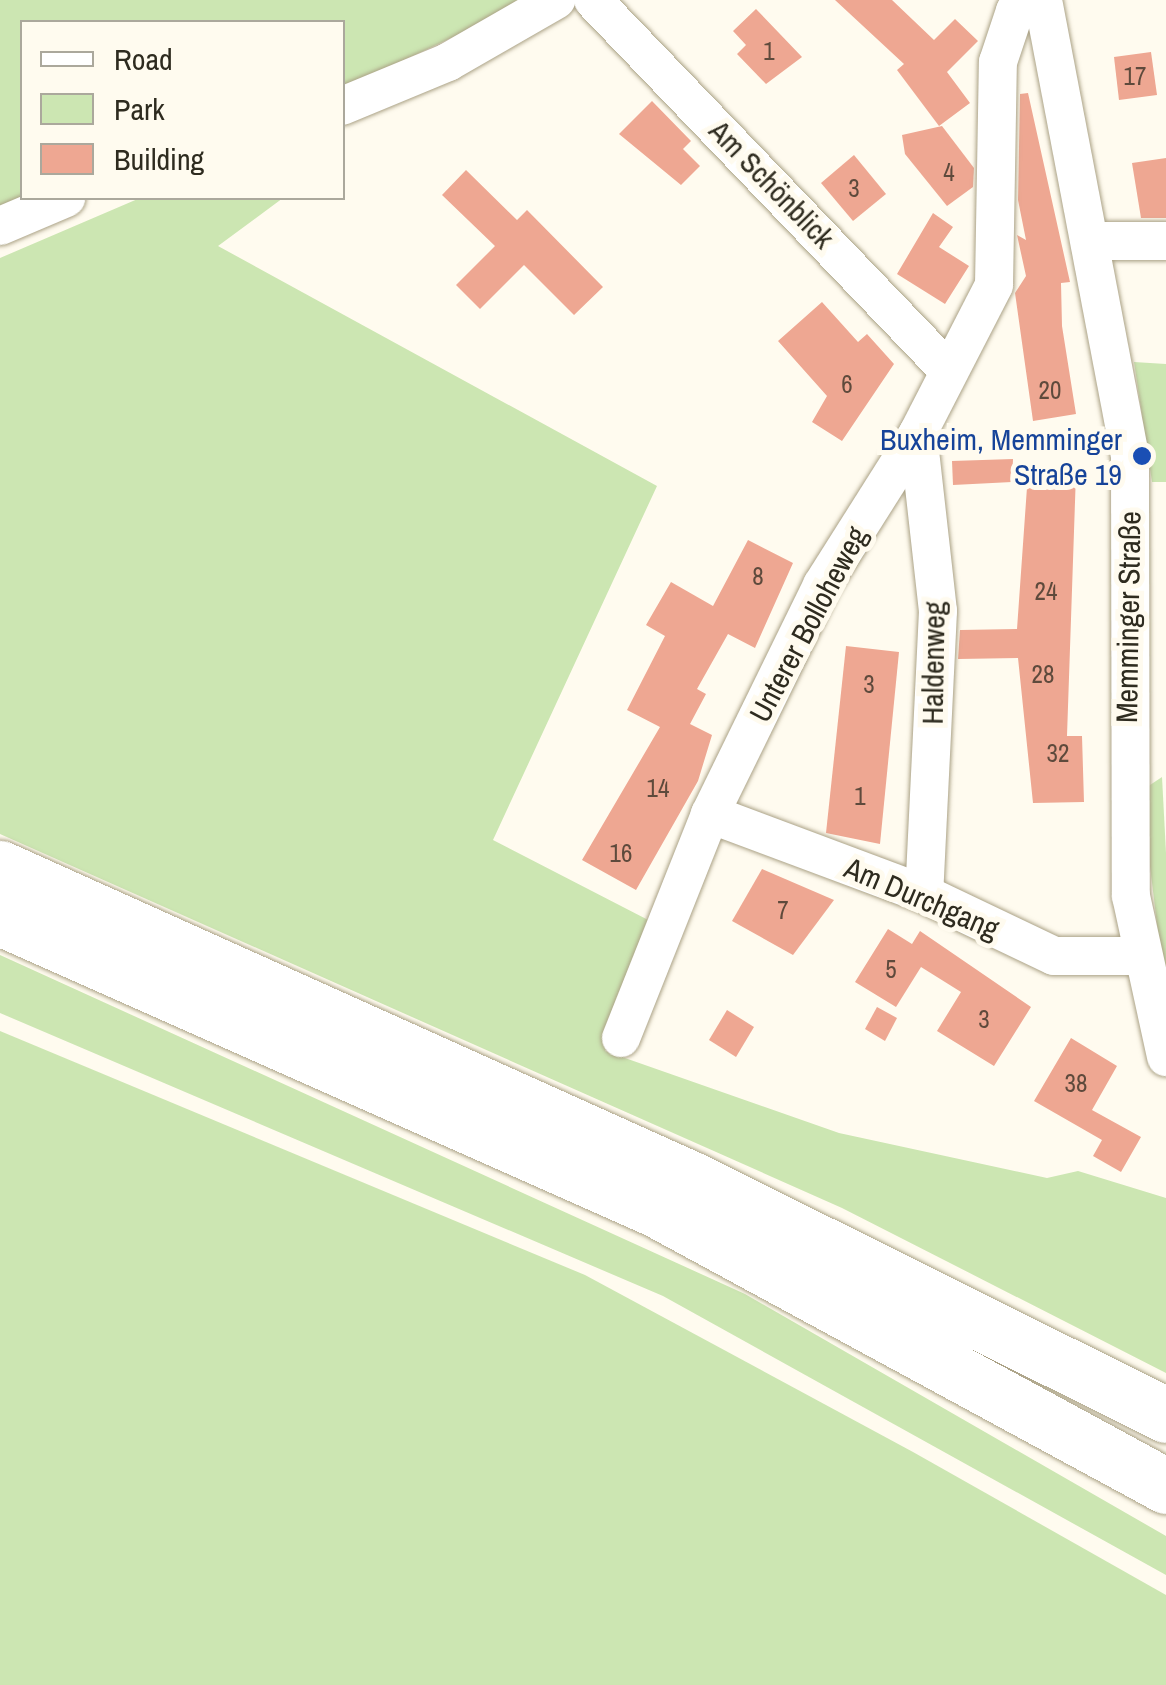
<!DOCTYPE html>
<html>
<head>
<meta charset="utf-8">
<style>
	body { margin:0 }
	#map { position:relative; width:1166px; height:1685px; overflow:hidden; background:#fffbef; font-family:"Archivo Narrow",sans-serif }
	div>[style] { position:absolute }
	.green>* { inset:0; background:#cce6b2 }
	.building>* { inset:0; background:#eea792 }
	.roads { filter:drop-shadow(0 0 2px #aba286) drop-shadow(0 0 2px #aba286) }
	.minor>* { height:38px; margin:-19px; padding:0 19px; transform-origin:19px; border-radius:19px; background:#fff }
	.highway>* { height:55px; margin:-27.5px; padding:0 27.5px; transform-origin:27.5px; border-radius:27.5px; background:#fff }
	.dots>* { width:28px; height:28px; translate:-50% -50%; box-sizing:border-box; border:5px solid #fffbef; border-radius:50% }
	span { translate:-50% -50%; white-space:nowrap; text-align:center; line-height:1.15; -webkit-text-stroke:10px #fffbef; paint-order:stroke }
	.number-label { font-size:25px; color:#5e4a3c }
	.number-label span { -webkit-text-stroke-width:0 }
	.street-label { font-size:30px; color:#2e2b1f }
	.transit-label { font-size:30px; color:#164399 }
	.right { translate:-100% -50%; text-align:right }
	.legend { position:absolute; left:20px; top:20px; width:325px; height:180px; box-sizing:border-box; background:#fffbef; border:2px solid #aba89c; margin:0; padding:12px 18px; list-style:none; font-size:30px; color:#2e2b1f }
	.legend li { display:flex; align-items:center; gap:20px; height:50px }
	.legend b { width:50px; border:2px solid #aba89c }
</style>
</head>
<body>
<div id="map">
	<div class="green">
		<i style="clip-path:polygon(0 0,531px 0,343px 89px,342px 22px,22px 22px,22px 198px,0 209px)"></i>
		<i style="clip-path:polygon(140px 198px,283px 198px,218px 246px,657px 486px,493px 840px,654px 923px,605px 1051px,839px 1133px,1047px 1178px,1078px 1171px,1166px 1198px,1166px 1373px,842px 1208px,0 834px,0 258px)"></i>
		<i style="clip-path:polygon(1134px 362px,1166px 364px,1166px 482px,1152px 482px)"></i>
		<i style="clip-path:polygon(1162px 777px,1166px 853px,1166px 999px,1141px 791px)"></i>
		<i style="clip-path:polygon(0 955px,745px 1294px,1166px 1536px,1166px 1575px,663px 1296px,0 1013px)"></i>
		<i style="clip-path:polygon(0 1031px,585px 1275px,913px 1452px,1166px 1595px,1166px 1685px,0 1685px)"></i>
	</div>
	<div class="building">
		<i style="clip-path:polygon(835px 0,892px 0,934px 40px,955px 19px,978px 41px,947px 72px,970px 103px,939px 126px,897px 70px,904px 64px)"></i>
		<i style="clip-path:polygon(756px 9px,802px 57px,766px 84px,737px 54px,746px 45px,733px 31px)"></i>
		<i style="clip-path:polygon(1151px 52px,1157px 95px,1119px 100px,1114px 57px)"></i>
		<i style="clip-path:polygon(1028px 93px,1070px 282px,1061px 283px,1062px 326px,1076px 414px,1033px 421px,1015px 293px,1026px 276px,1017px 235px,1026px 240px,1018px 200px,1020px 94px)"></i>
		<i style="clip-path:polygon(652px 101px,691px 141px,683px 149px,700px 166px,681px 185px,619px 134px)"></i>
		<i style="clip-path:polygon(942px 126px,974px 168px,973px 187px,947px 206px,905px 154px,902px 135px)"></i>
		<i style="clip-path:polygon(854px 155px,886px 194px,853px 221px,821px 183px)"></i>
		<i style="clip-path:polygon(1166px 158px,1166px 218px,1141px 218px,1132px 163px)"></i>
		<i style="clip-path:polygon(466px 170px,517px 220px,527px 210px,603px 287px,574px 315px,524px 265px,480px 309px,456px 285px,495px 246px,442px 195px)"></i>
		<i style="clip-path:polygon(933px 213px,953px 227px,939px 247px,969px 266px,945px 304px,897px 274px)"></i>
		<i style="clip-path:polygon(822px 302px,858px 342px,867px 334px,894px 364px,842px 441px,812px 422px,827px 396px,778px 341px)"></i>
		<i style="clip-path:polygon(1013px 459px,1012px 482px,953px 485px,952px 461px)"></i>
		<i style="clip-path:polygon(1028px 473px,1076px 473px,1067px 736px,1082px 736px,1084px 802px,1033px 803px,1018px 658px,958px 659px,960px 630px,1017px 629px)"></i>
		<i style="clip-path:polygon(748px 540px,793px 563px,755px 648px,728px 634px,697px 689px,706px 694px,690px 724px,712px 735px,698px 781px,636px 890px,582px 860px,660px 727px,627px 710px,665px 636px,646px 625px,671px 582px,713px 606px)"></i>
		<i style="clip-path:polygon(846px 646px,899px 652px,880px 844px,826px 833px)"></i>
		<i style="clip-path:polygon(762px 869px,834px 900px,793px 955px,732px 921px)"></i>
		<i style="clip-path:polygon(888px 929px,912px 944px,920px 931px,1031px 1007px,994px 1066px,937px 1031px,961px 992px,921px 967px,896px 1007px,855px 982px)"></i>
		<i style="clip-path:polygon(877px 1007px,897px 1018px,885px 1041px,865px 1029px)"></i>
		<i style="clip-path:polygon(727px 1010px,754px 1027px,736px 1057px,709px 1040px)"></i>
		<i style="clip-path:polygon(1071px 1038px,1117px 1066px,1092px 1110px,1141px 1137px,1121px 1172px,1093px 1156px,1102px 1140px,1034px 1101px)"></i>
	</div>
	<div class="roads">
		<div class="minor">
			<i style="left:593px;top:0;width:514px;rotate:46.18deg"></i>
			<i style="left:1043px;top:0;width:466px;rotate:79.2deg"></i>
			<i style="left:1130px;top:458px;width:438px;rotate:89.9deg"></i>
			<i style="left:1131px;top:896px;width:165px;rotate:77.7deg"></i>
			<i style="left:342px;top:106px;width:115px;rotate:-22.5deg"></i>
			<i style="left:448px;top:62px;width:125px;rotate:-29.9deg"></i>
			<i style="left:0;top:226px;width:72px;rotate:-23deg"></i>
			<i style="left:1092px;top:241px;width:74px"></i>
			<i style="left:918px;top:433px;width:179px;rotate:83.6deg"></i>
			<i style="left:938px;top:611px;width:283px;rotate:92.8deg"></i>
			<i style="left:710px;top:814px;width:228px;rotate:20.5deg"></i>
			<i style="left:924px;top:894px;width:144px;rotate:25.5deg"></i>
			<i style="left:1054px;top:956px;width:83px"></i>
			<i style="left:621px;top:1038px;width:241px;rotate:-68.3deg"></i>
			<i style="left:710px;top:814px;width:255px;rotate:-63.9deg"></i>
			<i style="left:822px;top:585px;width:180px;rotate:-57.7deg"></i>
			<i style="left:918px;top:433px;width:166px;rotate:-62.8deg"></i>
			<i style="left:994px;top:285px;width:223px;rotate:-89deg"></i>
			<i style="left:998px;top:62px;width:54px;rotate:-71.6deg"></i>
			<i style="left:1015px;top:11px;width:30px;rotate:-21deg"></i>
		</div>
		<div class="highway">
			<i style="left:0;top:868px;width:761px;rotate:24.21deg"></i>
			<i style="left:694px;top:1180px;width:527px;rotate:26.47deg"></i>
			<i style="left:0;top:918px;width:719px;rotate:23.96deg"></i>
			<i style="left:657px;top:1210px;width:579px;rotate:28.47deg"></i>
		</div>
	</div>
	<div class="dots">
		<i style="left:1142px;top:456px;background:#1a4fb4"></i>
	</div>
	<div class="number-label">
		<span style="left:769px;top:51px">1</span>
		<span style="left:1135px;top:76px">17</span>
		<span style="left:949px;top:172px">4</span>
		<span style="left:854px;top:188px">3</span>
		<span style="left:847px;top:384px">6</span>
		<span style="left:1050px;top:390px">20</span>
		<span style="left:758px;top:576px">8</span>
		<span style="left:1046px;top:591px">24</span>
		<span style="left:1043px;top:674px">28</span>
		<span style="left:869px;top:684px">3</span>
		<span style="left:1058px;top:753px">32</span>
		<span style="left:658px;top:788px">14</span>
		<span style="left:860px;top:796px">1</span>
		<span style="left:621px;top:853px">16</span>
		<span style="left:783px;top:910px">7</span>
		<span style="left:891px;top:969px">5</span>
		<span style="left:984px;top:1019px">3</span>
		<span style="left:1076px;top:1083px">38</span>
	</div>
	<div class="street-label">
		<span style="left:772px;top:184px;rotate:46deg">Am Schönblick</span>
		<span style="left:1128px;top:617px;rotate:-89deg">Memminger Straße</span>
		<span style="left:808px;top:624px;rotate:-62deg">Unterer Bolloheweg</span>
		<span style="left:933px;top:663px;rotate:-89deg">Haldenweg</span>
		<span style="left:922px;top:898px;rotate:23deg">Am Durchgang</span>
	</div>
	<div class="transit-label">
		<span class="right" style="left:1122px;top:456px">Buxheim, Memminger<br>Straße 19</span>
	</div>
	<ul class="legend">
	<li><b style="height:12px;background:#fff"></b>Road</li>
	<li><b style="height:28px;background:#cce6b2"></b>Park</li>
	<li><b style="height:28px;background:#eea792"></b>Building</li>
	</ul>
</div>
</body>
</html>
